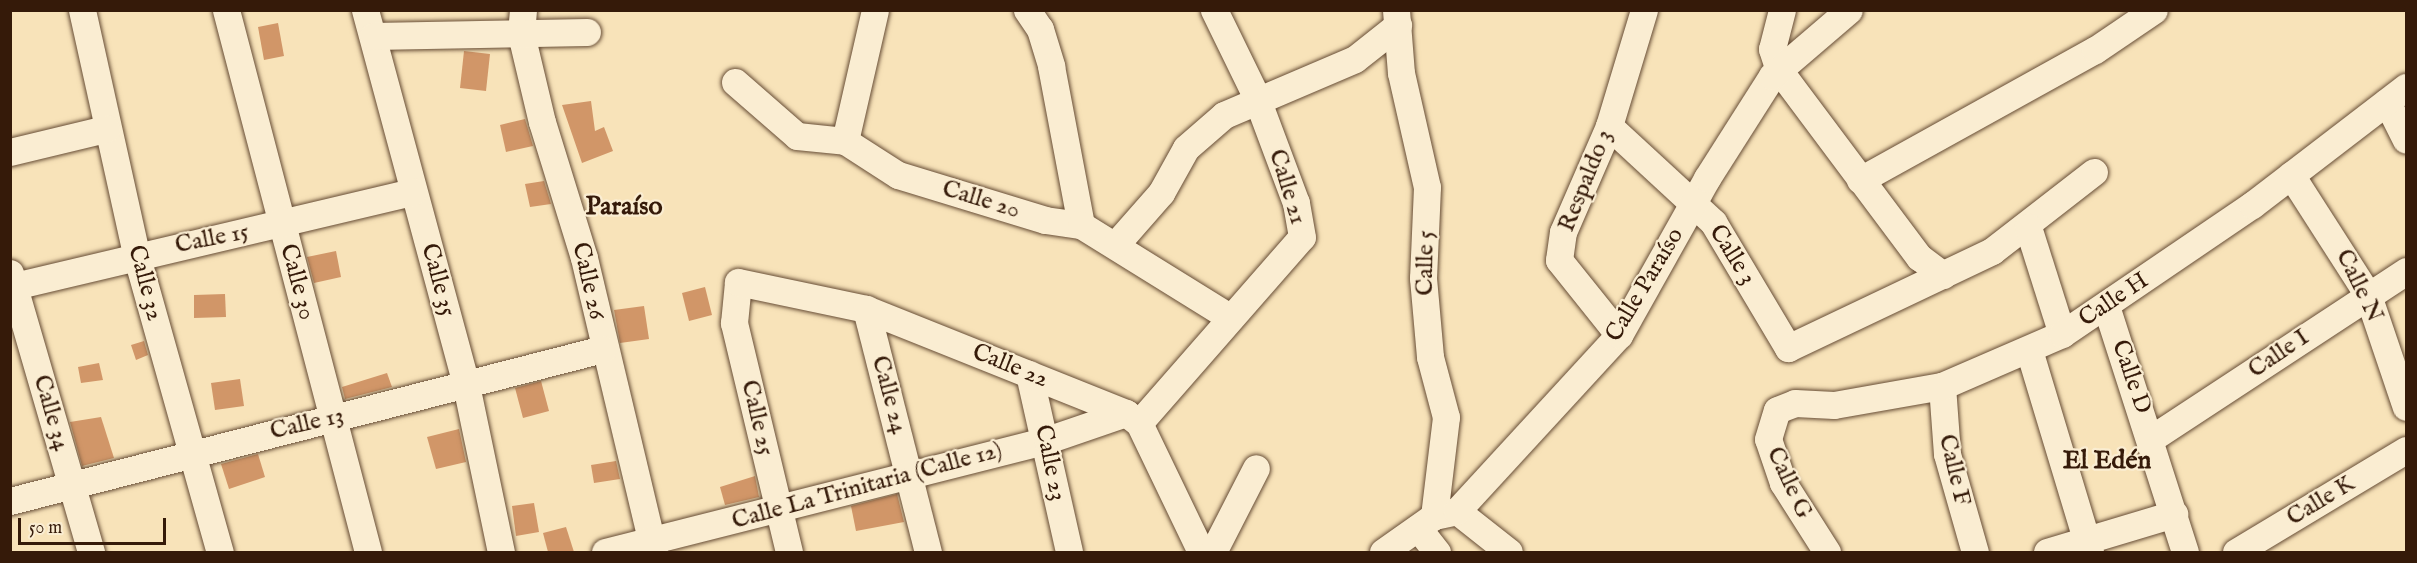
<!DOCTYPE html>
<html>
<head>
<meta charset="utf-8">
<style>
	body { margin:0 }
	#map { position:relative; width:2417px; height:563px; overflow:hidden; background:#f8e3b9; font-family:"IM FELL English",serif }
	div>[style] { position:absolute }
	.building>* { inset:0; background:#d19668 }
	.roads { filter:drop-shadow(0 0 2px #664c35) drop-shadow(0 0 2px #664c35) }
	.minor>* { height:27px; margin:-13.5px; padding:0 13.5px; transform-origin:13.5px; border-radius:13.5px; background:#faedd2 }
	span { translate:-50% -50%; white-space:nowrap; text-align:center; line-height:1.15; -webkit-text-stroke:4.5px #faedd2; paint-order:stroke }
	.street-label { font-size:24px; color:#351a09 }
	.neighbourhood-label { font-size:26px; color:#351a09; font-weight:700 }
	.frame { position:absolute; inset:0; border:12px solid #351a09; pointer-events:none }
	.scale { position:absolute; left:18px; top:518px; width:148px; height:27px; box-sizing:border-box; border:3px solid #351a09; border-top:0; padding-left:8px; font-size:18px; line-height:21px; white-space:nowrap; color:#351a09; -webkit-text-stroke:4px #faedd2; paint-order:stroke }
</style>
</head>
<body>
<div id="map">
	<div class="building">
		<i style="clip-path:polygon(278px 23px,284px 56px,264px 60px,258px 27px)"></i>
		<i style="clip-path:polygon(464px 51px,490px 54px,486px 91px,460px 88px)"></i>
		<i style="clip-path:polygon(591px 101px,595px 131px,604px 127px,613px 151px,582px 163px,562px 105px)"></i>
		<i style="clip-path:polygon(525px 119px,533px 146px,506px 152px,500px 125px)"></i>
		<i style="clip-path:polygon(544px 181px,551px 204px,530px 207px,525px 184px)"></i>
		<i style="clip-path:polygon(336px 251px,341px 277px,314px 283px,307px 257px)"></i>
		<i style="clip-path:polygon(705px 287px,712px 315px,689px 321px,682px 293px)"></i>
		<i style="clip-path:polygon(225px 294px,226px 317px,194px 318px,194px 295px)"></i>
		<i style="clip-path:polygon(644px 306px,649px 339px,620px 343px,614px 310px)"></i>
		<i style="clip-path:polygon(144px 341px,148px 355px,136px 360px,131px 345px)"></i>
		<i style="clip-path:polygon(99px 363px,103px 380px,81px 383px,78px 367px)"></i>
		<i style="clip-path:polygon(387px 373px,392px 387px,345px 399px,342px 387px)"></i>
		<i style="clip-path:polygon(240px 379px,244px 406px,215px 410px,211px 383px)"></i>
		<i style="clip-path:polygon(541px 381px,549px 411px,523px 418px,515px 388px)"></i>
		<i style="clip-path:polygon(101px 417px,114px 458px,82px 466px,70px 422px)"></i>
		<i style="clip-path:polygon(459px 429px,466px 462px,436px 469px,427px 437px)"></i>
		<i style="clip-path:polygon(258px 454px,265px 477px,229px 489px,221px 464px)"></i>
		<i style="clip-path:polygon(616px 461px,620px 479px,594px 483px,591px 465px)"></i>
		<i style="clip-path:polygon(755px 476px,759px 497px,725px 505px,720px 487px)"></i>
		<i style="clip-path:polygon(897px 494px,904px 522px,856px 531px,851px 506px)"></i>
		<i style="clip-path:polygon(534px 503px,539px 532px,516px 536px,512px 506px)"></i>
		<i style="clip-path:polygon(566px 527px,574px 552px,548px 552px,543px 533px)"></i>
	</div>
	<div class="roads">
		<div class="minor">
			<i style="left:82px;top:10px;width:250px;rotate:77.5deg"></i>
			<i style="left:136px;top:254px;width:310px;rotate:74.3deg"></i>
			<i style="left:226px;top:10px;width:560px;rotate:75.32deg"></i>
			<i style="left:365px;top:10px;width:383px;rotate:74.9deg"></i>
			<i style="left:465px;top:380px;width:176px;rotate:78.2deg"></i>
			<i style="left:523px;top:10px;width:24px;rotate:95deg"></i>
			<i style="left:521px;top:34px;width:90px;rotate:76.6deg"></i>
			<i style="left:542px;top:122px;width:142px;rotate:72.8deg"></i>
			<i style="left:584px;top:258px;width:302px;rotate:76.6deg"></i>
			<i style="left:1027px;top:10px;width:23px;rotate:56deg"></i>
			<i style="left:1040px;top:29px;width:39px;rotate:73deg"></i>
			<i style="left:1051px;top:66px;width:162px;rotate:79.3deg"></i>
			<i style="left:1396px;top:10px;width:63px;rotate:85.5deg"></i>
			<i style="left:1401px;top:73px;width:117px;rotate:77.2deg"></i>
			<i style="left:1427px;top:187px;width:91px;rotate:92.5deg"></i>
			<i style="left:1423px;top:278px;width:79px;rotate:84.9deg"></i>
			<i style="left:1430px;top:357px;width:62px;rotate:75.1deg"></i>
			<i style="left:1446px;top:417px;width:100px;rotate:96.9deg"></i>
			<i style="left:1782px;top:10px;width:40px;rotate:104.4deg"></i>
			<i style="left:1772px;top:49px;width:22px;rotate:72deg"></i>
			<i style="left:1779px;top:70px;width:234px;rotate:53.2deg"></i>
			<i style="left:1919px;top:257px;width:30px;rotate:37deg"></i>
			<i style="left:373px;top:36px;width:214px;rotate:-1.1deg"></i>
			<i style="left:735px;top:82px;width:82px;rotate:41.1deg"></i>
			<i style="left:797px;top:136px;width:48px;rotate:5.9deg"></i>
			<i style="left:845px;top:141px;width:63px;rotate:32.7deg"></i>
			<i style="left:898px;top:175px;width:154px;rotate:17deg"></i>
			<i style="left:1045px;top:220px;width:36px;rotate:8deg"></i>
			<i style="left:1081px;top:225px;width:176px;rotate:31.8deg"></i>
			<i style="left:2387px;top:102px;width:42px;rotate:63.4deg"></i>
			<i style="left:1609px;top:126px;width:142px;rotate:42.7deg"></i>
			<i style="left:1713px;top:222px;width:147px;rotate:59.2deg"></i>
			<i style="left:1788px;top:348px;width:226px;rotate:-25.4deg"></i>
			<i style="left:1992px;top:251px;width:129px;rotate:-37.8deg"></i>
			<i style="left:845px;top:141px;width:134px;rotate:-77.1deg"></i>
			<i style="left:10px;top:152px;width:99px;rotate:-13.5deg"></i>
			<i style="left:2291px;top:175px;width:143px;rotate:57.3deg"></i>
			<i style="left:2368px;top:295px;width:118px;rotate:71.3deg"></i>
			<i style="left:1860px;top:180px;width:269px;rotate:-29deg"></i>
			<i style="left:2095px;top:50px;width:71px;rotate:-34.1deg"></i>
			<i style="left:2028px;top:227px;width:112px;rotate:72.4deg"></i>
			<i style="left:1117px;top:243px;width:67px;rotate:-48.7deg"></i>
			<i style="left:1161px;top:193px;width:51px;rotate:-60.9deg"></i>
			<i style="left:1186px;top:148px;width:50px;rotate:-41deg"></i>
			<i style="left:1224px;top:115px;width:142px;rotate:-23.1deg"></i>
			<i style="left:1355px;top:59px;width:55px;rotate:-38.3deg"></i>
			<i style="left:10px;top:273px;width:291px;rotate:73.8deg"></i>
			<i style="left:10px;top:287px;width:414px;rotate:-13.3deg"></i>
			<i style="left:2106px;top:306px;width:258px;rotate:72.2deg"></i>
			<i style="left:866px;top:309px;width:251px;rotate:75.7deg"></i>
			<i style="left:1619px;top:335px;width:96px;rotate:-128.7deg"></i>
			<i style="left:1559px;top:260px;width:28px;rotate:-82deg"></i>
			<i style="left:1563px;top:232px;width:116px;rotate:-66.5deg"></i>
			<i style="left:1609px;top:126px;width:121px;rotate:-73.2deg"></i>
			<i style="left:2029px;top:350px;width:211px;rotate:73.2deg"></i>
			<i style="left:1029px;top:374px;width:182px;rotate:77.3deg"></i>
			<i style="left:1942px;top:386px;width:68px;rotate:85.8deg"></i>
			<i style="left:1947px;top:454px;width:102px;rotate:74.1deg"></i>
			<i style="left:1139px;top:423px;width:247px;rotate:-48.8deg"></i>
			<i style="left:1302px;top:237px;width:35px;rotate:-100deg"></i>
			<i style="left:1296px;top:203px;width:114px;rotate:-110.5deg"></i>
			<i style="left:1256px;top:96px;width:96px;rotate:-116deg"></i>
			<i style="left:2152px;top:438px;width:304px;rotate:-33.3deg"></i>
			<i style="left:10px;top:501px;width:612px;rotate:-14.38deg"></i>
			<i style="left:1457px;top:511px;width:66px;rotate:38.3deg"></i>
			<i style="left:1418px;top:528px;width:31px;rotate:52deg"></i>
			<i style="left:605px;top:552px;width:456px;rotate:-14.2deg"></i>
			<i style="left:1047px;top:440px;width:83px;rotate:-18.9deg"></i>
			<i style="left:789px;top:552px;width:236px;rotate:-103.5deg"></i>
			<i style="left:734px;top:323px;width:41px;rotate:-84.4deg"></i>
			<i style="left:738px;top:282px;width:131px;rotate:11.9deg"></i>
			<i style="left:866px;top:309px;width:280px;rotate:21.8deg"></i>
			<i style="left:1126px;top:413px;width:16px;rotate:38deg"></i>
			<i style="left:1139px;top:423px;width:143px;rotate:64.3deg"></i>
			<i style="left:1213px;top:552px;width:94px;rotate:-62.9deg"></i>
			<i style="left:1383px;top:552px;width:62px;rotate:-35.2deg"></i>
			<i style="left:1434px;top:516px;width:24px;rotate:-12deg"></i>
			<i style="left:1457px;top:511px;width:239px;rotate:-47.4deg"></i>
			<i style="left:1619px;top:335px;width:180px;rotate:-60.7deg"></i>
			<i style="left:1707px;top:178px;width:121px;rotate:-57.5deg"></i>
			<i style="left:1772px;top:76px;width:101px;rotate:-40.6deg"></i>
			<i style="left:1827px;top:552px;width:82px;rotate:-122.5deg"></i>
			<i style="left:1783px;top:483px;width:46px;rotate:-108.8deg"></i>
			<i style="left:1768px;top:439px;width:30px;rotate:-73deg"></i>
			<i style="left:1777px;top:410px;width:19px;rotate:-21deg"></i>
			<i style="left:1795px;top:403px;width:39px;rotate:3deg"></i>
			<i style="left:1834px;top:405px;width:110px;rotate:-10deg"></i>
			<i style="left:1942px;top:386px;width:131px;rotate:-23.4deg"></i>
			<i style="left:2062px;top:334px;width:230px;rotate:-34.2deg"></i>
			<i style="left:2252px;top:205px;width:194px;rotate:-37.5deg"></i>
			<i style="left:2047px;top:552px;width:133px;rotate:-16.7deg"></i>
			<i style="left:2236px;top:552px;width:198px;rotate:-31deg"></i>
		</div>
	</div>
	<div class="street-label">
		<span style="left:1586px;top:181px;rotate:-68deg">Respaldo 3</span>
		<span style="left:1287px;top:187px;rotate:73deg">Calle 21</span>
		<span style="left:981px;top:200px;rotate:17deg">Calle 20</span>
		<span style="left:212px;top:239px;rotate:-11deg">Calle 15</span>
		<span style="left:1732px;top:255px;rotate:58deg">Calle 3</span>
		<span style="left:1426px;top:263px;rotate:-89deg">Calle 5</span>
		<span style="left:438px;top:280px;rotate:75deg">Calle 35</span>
		<span style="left:588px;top:281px;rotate:77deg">Calle 26</span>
		<span style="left:297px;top:282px;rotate:75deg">Calle 30</span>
		<span style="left:145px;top:283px;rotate:75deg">Calle 32</span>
		<span style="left:1645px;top:285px;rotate:-59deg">Calle Paraíso</span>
		<span style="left:2359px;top:286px;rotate:64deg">Calle N</span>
		<span style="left:2114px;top:300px;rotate:-34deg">Calle H</span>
		<span style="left:2279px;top:354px;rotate:-34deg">Calle I</span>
		<span style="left:1010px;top:366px;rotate:22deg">Calle 22</span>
		<span style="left:2131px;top:377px;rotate:71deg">Calle D</span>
		<span style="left:889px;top:395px;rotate:75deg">Calle 24</span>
		<span style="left:51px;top:413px;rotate:74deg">Calle 34</span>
		<span style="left:757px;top:418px;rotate:77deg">Calle 25</span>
		<span style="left:307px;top:424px;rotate:-13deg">Calle 13</span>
		<span style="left:1050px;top:463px;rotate:78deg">Calle 23</span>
		<span style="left:1954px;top:470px;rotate:77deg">Calle F</span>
		<span style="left:1789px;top:483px;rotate:65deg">Calle G</span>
		<span style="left:867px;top:486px;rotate:-15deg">Calle La Trinitaria (Calle 12)</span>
		<span style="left:2321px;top:501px;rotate:-31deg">Calle K</span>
	</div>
	<div class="neighbourhood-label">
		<span style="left:624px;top:207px">Paraíso</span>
		<span style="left:2107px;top:461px">El Edén</span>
	</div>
	<div class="frame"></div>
	<div class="scale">50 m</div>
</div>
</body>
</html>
